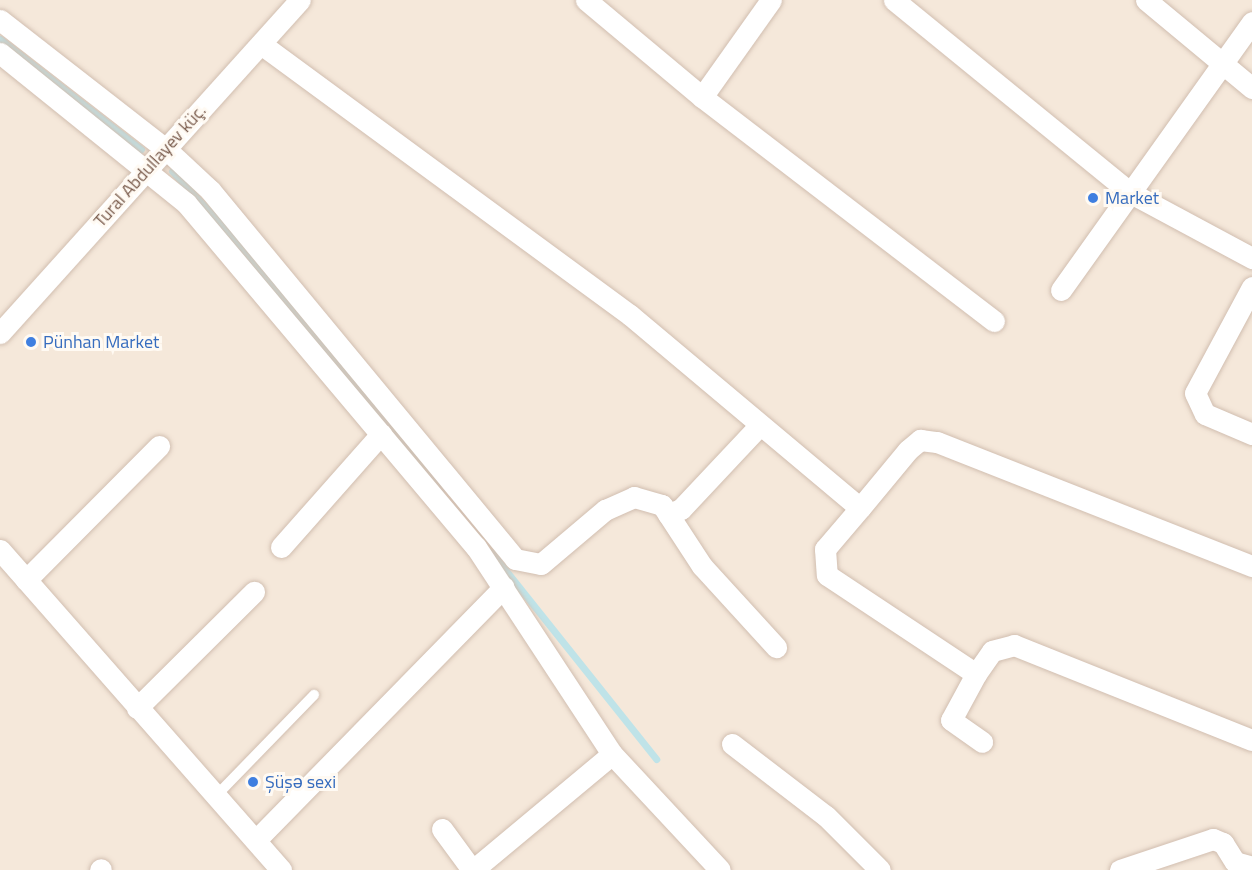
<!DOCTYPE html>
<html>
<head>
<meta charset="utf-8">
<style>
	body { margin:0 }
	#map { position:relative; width:1252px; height:870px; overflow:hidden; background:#fdf6ec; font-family:"Titillium Web",sans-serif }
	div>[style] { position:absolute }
	.residential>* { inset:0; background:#f5e8da }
	.stream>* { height:7px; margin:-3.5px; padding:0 3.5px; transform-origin:3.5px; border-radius:3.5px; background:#bfe3e8 }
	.roads { filter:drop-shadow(0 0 2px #d1beb0) drop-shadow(0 0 2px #d1beb0) }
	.lane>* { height:10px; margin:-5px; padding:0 5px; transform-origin:5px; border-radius:5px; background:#fff }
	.street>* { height:21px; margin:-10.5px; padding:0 10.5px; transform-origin:10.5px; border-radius:10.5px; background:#fff }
	.dots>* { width:16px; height:16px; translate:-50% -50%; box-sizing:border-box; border:3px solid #fffaf3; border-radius:50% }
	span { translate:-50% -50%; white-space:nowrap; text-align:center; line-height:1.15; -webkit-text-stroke:6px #fffaf3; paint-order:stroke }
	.street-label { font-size:18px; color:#7a5c4d }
	.shop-label { font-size:18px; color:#366cbe }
	.left { translate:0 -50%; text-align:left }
</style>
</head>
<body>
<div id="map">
	<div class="residential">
		<i style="clip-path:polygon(0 0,1252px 0,1252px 870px,0 870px)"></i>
	</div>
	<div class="stream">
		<i style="left:0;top:39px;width:179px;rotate:38deg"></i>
		<i style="left:172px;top:171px;width:88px;rotate:47.3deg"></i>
		<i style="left:232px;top:236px;width:329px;rotate:50.6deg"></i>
		<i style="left:491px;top:552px;width:265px;rotate:51.4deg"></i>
	</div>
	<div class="roads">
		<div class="lane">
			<i style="left:216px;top:796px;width:141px;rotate:-45.9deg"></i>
		</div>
		<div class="street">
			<i style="left:586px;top:0;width:151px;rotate:39.9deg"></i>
			<i style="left:702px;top:97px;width:368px;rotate:37.5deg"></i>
			<i style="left:894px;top:0;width:303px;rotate:39.2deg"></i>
			<i style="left:1129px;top:192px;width:140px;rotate:28.2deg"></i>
			<i style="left:1146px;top:0;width:138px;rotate:39.7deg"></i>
			<i style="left:0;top:20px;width:210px;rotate:37.9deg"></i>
			<i style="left:166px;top:149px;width:60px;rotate:43deg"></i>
			<i style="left:210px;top:190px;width:479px;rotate:50.4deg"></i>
			<i style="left:515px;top:559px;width:26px;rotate:11deg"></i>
			<i style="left:541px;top:564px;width:84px;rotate:-40.2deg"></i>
			<i style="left:605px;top:510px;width:32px;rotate:-24deg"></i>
			<i style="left:634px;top:497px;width:29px;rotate:16deg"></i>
			<i style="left:662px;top:505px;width:11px;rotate:56deg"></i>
			<i style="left:668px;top:514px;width:14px;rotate:-21deg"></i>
			<i style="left:681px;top:509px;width:112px;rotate:-46.8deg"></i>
			<i style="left:261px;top:44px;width:458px;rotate:36.3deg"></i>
			<i style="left:630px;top:315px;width:300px;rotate:40deg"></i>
			<i style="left:860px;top:508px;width:75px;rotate:-50.4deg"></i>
			<i style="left:908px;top:450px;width:16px;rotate:-40deg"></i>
			<i style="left:920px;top:440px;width:17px;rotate:7deg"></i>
			<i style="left:937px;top:442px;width:339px;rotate:21.5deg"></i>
			<i style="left:0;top:53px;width:239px;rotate:38.9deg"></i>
			<i style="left:186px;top:203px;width:450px;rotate:49.9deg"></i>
			<i style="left:476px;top:547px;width:248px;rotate:56.7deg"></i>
			<i style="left:612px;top:754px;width:158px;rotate:47deg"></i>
			<i style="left:702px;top:97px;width:119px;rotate:-54.6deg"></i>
			<i style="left:1252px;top:287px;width:120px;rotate:118.3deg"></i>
			<i style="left:1195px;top:393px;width:23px;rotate:65deg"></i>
			<i style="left:1205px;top:414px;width:51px;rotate:23.1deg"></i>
			<i style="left:1061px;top:290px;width:329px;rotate:-54.5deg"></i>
			<i style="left:0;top:333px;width:448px;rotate:-48deg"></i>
			<i style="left:860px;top:508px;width:54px;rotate:130.5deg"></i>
			<i style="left:825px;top:549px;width:26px;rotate:86deg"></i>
			<i style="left:827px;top:575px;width:179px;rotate:33.6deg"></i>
			<i style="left:976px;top:674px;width:28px;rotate:-55deg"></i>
			<i style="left:992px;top:651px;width:23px;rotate:-15deg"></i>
			<i style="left:1014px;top:645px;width:256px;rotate:21.8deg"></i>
			<i style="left:668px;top:514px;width:62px;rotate:56.8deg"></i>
			<i style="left:702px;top:566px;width:110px;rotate:47.6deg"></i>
			<i style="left:281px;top:547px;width:151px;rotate:-48.5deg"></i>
			<i style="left:0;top:550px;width:426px;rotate:48.7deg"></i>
			<i style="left:26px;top:580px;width:189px;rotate:-45.2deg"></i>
			<i style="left:976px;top:674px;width:52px;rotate:118.5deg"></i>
			<i style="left:951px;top:720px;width:38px;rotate:35deg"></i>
			<i style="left:137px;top:708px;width:165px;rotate:-44.8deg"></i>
			<i style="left:732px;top:744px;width:118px;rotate:37.5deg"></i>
			<i style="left:826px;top:816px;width:76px;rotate:45deg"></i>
			<i style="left:442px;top:829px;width:51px;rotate:53.8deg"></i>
			<i style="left:256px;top:840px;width:354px;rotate:-45.6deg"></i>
			<i style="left:100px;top:870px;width:1px;rotate:-45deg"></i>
			<i style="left:473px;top:870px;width:181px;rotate:-39.8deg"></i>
			<i style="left:1120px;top:870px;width:98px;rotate:-18.4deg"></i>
			<i style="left:1213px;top:839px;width:11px;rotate:22deg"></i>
			<i style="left:1223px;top:843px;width:22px;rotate:58deg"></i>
			<i style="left:1235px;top:862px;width:18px;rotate:16deg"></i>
		</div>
	</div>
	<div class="dots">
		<i style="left:1093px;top:198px;background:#3f7fe0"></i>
		<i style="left:31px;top:342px;background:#3f7fe0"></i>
		<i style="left:253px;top:782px;background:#3f7fe0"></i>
	</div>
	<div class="street-label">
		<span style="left:150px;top:166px;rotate:-48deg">Tural Abdullayev küç.</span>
	</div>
	<div class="shop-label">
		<span class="left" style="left:1105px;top:198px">Market</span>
		<span class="left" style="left:43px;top:342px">Pünhan Market</span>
		<span class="left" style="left:265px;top:782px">Şüşə sexi</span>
	</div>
</div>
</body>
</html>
